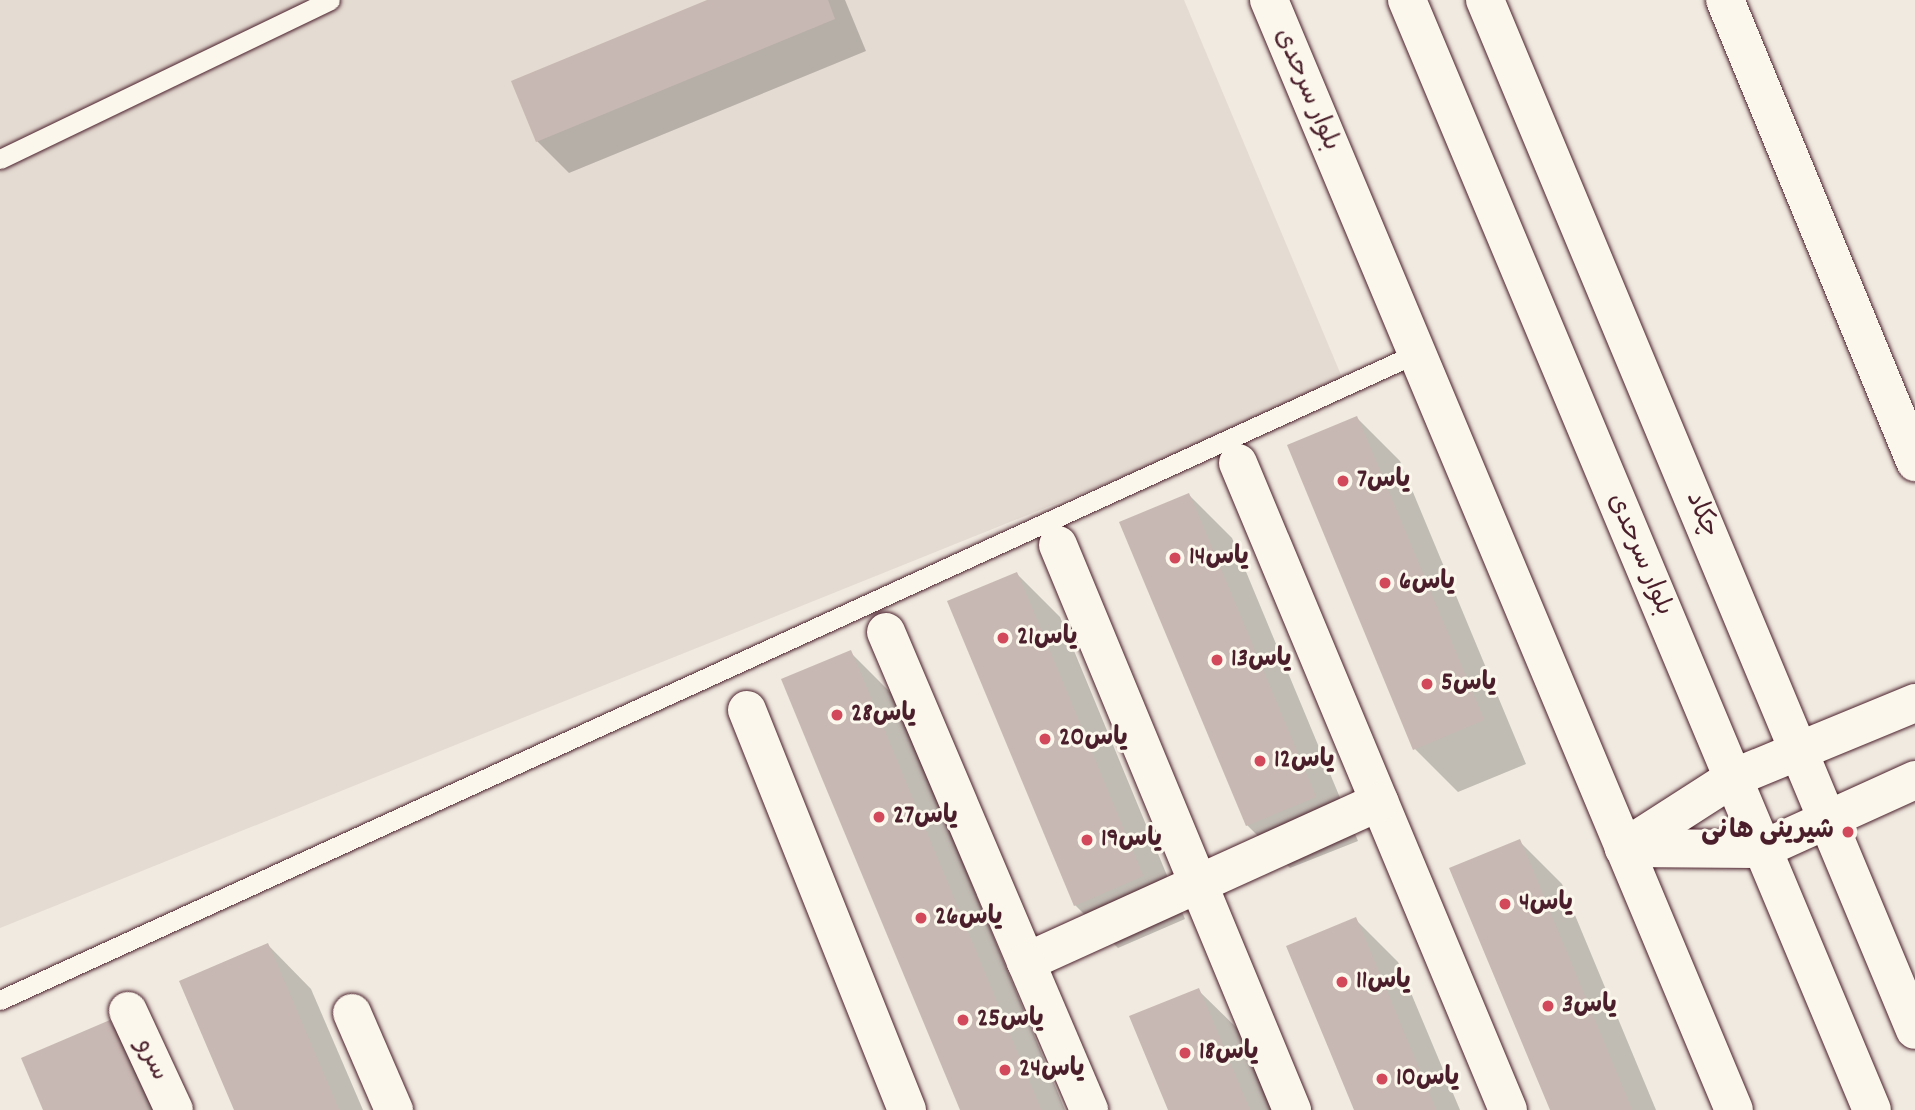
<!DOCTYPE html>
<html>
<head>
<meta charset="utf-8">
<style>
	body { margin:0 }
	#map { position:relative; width:1915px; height:1110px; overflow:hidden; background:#f0eae0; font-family:Dekko,"Playpen Sans Arabic",sans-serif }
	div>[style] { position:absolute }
	.built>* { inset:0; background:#e4dbd2 }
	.shadow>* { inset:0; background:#0003 }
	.building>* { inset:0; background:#c8b8b3 }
	.roads { filter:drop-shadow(0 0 2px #4a1f2b) drop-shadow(0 0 2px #4a1f2b) }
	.lane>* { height:19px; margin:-9.5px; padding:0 9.5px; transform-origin:9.5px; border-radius:9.5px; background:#fbf7ec }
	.street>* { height:38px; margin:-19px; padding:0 19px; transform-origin:19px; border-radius:19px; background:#fbf7ec }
	.secondary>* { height:38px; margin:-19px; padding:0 19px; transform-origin:19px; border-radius:19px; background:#fbf7ec }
	.dots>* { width:19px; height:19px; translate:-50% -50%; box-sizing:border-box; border:4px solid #fbf7ec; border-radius:50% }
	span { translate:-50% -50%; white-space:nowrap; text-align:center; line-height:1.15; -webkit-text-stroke:6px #fbf7ec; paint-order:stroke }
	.street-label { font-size:26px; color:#4a1f2b }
	.poi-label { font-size:26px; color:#4a1f2b; font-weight:700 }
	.left { translate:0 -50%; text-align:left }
	.right { translate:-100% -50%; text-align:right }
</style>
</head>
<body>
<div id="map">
	<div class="built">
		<i style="clip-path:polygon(0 0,1184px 0,1346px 387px,0 928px)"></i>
	</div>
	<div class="shadow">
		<i style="clip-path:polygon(711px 0,845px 0,866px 51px,569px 173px,537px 141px)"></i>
		<i style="clip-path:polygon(1357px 418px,1400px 461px,1526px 764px,1458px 792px,1415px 749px)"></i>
		<i style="clip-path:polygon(1189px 495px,1232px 538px,1358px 841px,1290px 868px,1247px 825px)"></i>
		<i style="clip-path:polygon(1017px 574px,1060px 617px,1185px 919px,1118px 948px,1075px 905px)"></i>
		<i style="clip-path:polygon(850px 652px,894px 696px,1065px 1110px,961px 1110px)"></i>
		<i style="clip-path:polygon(1519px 841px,1562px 884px,1656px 1110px,1552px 1110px)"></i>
		<i style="clip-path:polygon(1355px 919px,1398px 962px,1460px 1110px,1356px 1110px)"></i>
		<i style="clip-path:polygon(268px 945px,311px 989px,363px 1110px,236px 1110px)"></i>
		<i style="clip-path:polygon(1198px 990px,1242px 1033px,1274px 1110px,1170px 1110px)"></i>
		<i style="clip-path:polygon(109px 1022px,153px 1065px,172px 1110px,45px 1110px)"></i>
	</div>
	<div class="building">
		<i style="clip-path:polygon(707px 0,828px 0,835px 19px,536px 142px,511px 81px)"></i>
		<i style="clip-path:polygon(1357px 416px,1484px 720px,1413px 750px,1287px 445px)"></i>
		<i style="clip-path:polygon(1189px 493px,1316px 797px,1246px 826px,1119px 522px)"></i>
		<i style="clip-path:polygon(1017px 572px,1143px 876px,1074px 906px,947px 601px)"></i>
		<i style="clip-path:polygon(851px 650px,977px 954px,1041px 1110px,960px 1110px,823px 781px,781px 679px)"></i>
		<i style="clip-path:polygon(1520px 839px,1562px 941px,1632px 1110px,1550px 1110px,1449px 868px)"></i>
		<i style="clip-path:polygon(1356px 917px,1398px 1018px,1436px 1110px,1354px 1110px,1328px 1047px,1286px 946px)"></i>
		<i style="clip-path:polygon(268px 943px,316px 1056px,339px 1110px,234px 1110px,179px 981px)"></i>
		<i style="clip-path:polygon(1199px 988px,1241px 1089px,1250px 1110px,1168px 1110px,1129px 1016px)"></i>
		<i style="clip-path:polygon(110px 1020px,148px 1110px,43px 1110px,21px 1058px)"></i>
	</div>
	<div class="roads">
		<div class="lane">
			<i style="left:0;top:159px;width:366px;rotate:-25.7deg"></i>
			<i style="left:0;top:1000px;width:1558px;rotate:-24.54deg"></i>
		</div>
		<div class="street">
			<i style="left:1725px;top:0;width:500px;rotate:67.6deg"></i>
			<i style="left:1238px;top:463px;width:701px;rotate:67.35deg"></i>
			<i style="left:1058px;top:545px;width:612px;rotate:67.5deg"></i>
			<i style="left:886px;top:632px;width:358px;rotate:67deg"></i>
			<i style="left:1026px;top:962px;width:388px;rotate:-24.4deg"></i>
			<i style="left:747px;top:710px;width:431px;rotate:68.2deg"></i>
			<i style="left:1026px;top:962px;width:161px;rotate:66.9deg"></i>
			<i style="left:128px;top:1011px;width:109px;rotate:65.1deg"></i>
			<i style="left:352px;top:1013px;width:106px;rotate:66.6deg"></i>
		</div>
		<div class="secondary">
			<i style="left:1269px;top:0;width:1203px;rotate:67.27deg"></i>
			<i style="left:1407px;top:0;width:1203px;rotate:67.27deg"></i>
			<i style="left:1485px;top:0;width:1116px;rotate:67.34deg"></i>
			<i style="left:1915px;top:703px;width:197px;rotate:157.6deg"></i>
			<i style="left:1733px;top:778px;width:130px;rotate:147.3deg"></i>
			<i style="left:1624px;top:848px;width:139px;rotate:0.4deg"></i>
			<i style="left:1763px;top:849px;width:167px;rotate:-24.4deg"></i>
		</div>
	</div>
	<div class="dots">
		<i style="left:1343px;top:481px;background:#d1495b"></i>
		<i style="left:1175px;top:558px;background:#d1495b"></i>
		<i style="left:1385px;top:583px;background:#d1495b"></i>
		<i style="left:1003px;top:638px;background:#d1495b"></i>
		<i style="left:1217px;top:660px;background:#d1495b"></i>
		<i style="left:1427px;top:684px;background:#d1495b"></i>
		<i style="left:837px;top:715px;background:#d1495b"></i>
		<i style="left:1045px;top:739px;background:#d1495b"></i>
		<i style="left:1260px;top:761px;background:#d1495b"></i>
		<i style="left:879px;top:817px;background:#d1495b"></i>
		<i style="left:1848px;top:832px;background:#d1495b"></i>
		<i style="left:1087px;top:840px;background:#d1495b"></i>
		<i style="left:1505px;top:904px;background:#d1495b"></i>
		<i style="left:921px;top:918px;background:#d1495b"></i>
		<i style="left:1342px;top:982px;background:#d1495b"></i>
		<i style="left:1548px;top:1006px;background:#d1495b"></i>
		<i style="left:963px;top:1020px;background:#d1495b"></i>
		<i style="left:1185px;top:1053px;background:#d1495b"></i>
		<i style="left:1005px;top:1070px;background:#d1495b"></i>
		<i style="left:1382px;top:1079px;background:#d1495b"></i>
	</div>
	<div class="street-label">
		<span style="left:1306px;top:90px;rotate:67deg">بلوار سرحدی</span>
		<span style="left:1701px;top:515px;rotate:67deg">چکاد</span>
		<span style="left:1639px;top:555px;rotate:67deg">بلوار سرحدی</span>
		<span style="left:151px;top:1060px;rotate:65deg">سرو</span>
	</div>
	<div class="poi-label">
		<span class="left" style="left:1357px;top:481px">یاس7</span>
		<span class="left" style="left:1189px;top:558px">یاس14</span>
		<span class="left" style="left:1399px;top:583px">یاس6</span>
		<span class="left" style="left:1017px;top:638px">یاس21</span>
		<span class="left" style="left:1231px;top:660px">یاس13</span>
		<span class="left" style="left:1441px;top:684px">یاس5</span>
		<span class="left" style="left:851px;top:715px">یاس28</span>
		<span class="left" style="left:1059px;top:739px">یاس20</span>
		<span class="left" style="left:1274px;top:761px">یاس12</span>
		<span class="left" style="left:893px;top:817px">یاس27</span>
		<span class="right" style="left:1834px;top:832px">شیرینی هانی</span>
		<span class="left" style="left:1101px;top:840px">یاس19</span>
		<span class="left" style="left:1519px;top:904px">یاس4</span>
		<span class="left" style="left:935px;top:918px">یاس26</span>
		<span class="left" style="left:1356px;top:982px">یاس11</span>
		<span class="left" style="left:1562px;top:1006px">یاس3</span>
		<span class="left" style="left:977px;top:1020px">یاس25</span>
		<span class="left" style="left:1199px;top:1053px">یاس18</span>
		<span class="left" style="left:1019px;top:1070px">یاس24</span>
		<span class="left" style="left:1396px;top:1079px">یاس10</span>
	</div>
</div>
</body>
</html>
